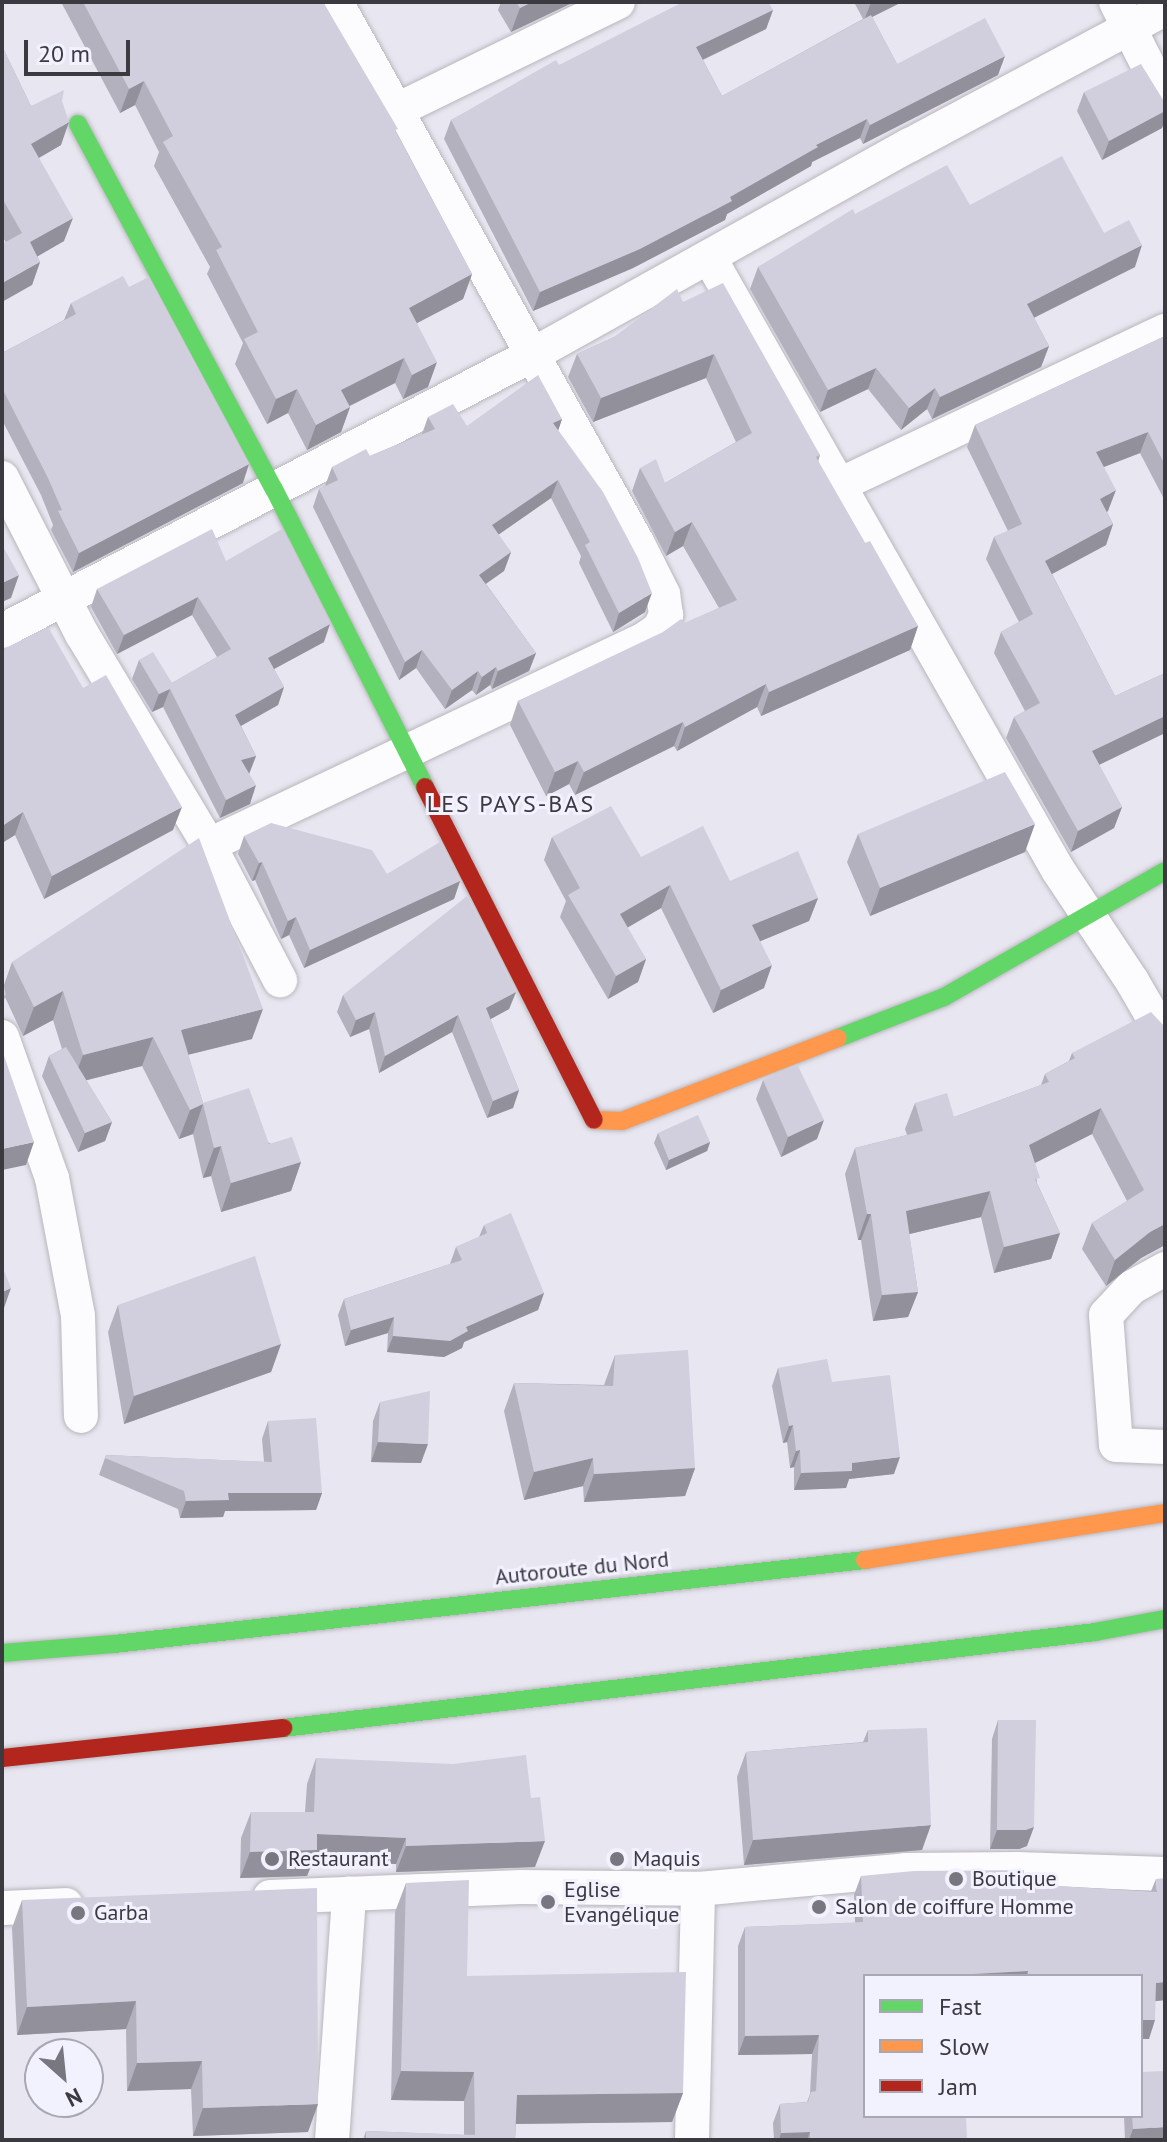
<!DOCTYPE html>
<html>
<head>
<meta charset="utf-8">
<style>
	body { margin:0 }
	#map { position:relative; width:1167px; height:2142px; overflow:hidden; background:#e8e6f0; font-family:"PT Sans",sans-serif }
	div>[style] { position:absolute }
	.roads { filter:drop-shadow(0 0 2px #b8b6bd) drop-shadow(0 0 2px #b8b6bd) }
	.street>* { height:34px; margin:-17px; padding:0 17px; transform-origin:17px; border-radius:17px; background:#fcfbfd }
	.fast>* { height:18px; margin:-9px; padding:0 9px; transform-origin:9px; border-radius:9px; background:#63d668 }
	.slow>* { height:18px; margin:-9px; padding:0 9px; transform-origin:9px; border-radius:9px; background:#ff974d }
	.jam>* { height:18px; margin:-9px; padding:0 9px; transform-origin:9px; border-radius:9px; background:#b3261e }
	.wall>* { inset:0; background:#b4b1be }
	.shaded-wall>* { inset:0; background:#92909b }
	.building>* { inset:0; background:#d1cedd }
	.dots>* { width:22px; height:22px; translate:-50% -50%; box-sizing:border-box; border:4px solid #f2f1fe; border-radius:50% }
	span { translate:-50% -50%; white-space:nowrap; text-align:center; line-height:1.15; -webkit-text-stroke:6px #f2f1fe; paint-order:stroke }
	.street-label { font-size:22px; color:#3b3a40 }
	.poi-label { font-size:22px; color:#3b3a40 }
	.left { translate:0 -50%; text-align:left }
	.neighbourhood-label { font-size:24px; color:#3b3a40; letter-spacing:2px }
	.frame { position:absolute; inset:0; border:4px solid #3b3a40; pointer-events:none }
	.legend { position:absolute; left:863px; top:1974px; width:280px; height:144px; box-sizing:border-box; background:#f2f1fe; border:2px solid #a9a8b2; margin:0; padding:10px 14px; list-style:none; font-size:24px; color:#3b3a40 }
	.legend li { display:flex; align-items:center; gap:16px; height:40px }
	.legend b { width:40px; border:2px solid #a9a8b2 }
	.north { position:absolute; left:24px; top:2038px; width:80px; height:80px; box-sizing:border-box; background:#f2f1fe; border:2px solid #a9a8b2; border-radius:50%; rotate:153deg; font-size:22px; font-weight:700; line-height:32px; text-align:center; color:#3b3a40 }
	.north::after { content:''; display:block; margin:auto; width:28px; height:36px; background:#78767e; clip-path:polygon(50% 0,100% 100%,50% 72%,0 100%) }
	.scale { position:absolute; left:24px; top:40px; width:106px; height:36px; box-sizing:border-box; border:4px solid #3b3a40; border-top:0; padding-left:10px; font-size:24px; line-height:28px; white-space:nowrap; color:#3b3a40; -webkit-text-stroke:6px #f2f1fe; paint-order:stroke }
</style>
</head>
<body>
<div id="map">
	<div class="roads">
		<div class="street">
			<i style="left:1116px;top:2px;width:109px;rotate:63.2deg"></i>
			<i style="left:395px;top:111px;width:248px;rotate:-26deg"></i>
			<i style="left:709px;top:257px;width:705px;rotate:60.35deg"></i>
			<i style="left:1058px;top:870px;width:133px;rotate:56.3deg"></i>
			<i style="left:1132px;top:981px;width:66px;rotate:59.9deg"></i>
			<i style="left:2px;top:478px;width:175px;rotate:62.9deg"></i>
			<i style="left:82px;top:634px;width:246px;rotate:59deg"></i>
			<i style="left:209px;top:845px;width:153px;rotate:62.3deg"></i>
			<i style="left:839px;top:485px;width:361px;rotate:-25.3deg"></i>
			<i style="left:2px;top:631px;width:598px;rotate:-27.51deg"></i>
			<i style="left:532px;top:355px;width:432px;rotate:-29.1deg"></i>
			<i style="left:910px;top:145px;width:289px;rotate:-28.1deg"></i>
			<i style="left:209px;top:845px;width:484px;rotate:-25.3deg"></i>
			<i style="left:646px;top:638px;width:16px;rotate:-35deg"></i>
			<i style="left:659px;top:629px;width:16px;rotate:-63deg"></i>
			<i style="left:666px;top:615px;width:21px;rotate:-98deg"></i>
			<i style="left:663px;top:594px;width:56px;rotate:-116.6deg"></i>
			<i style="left:638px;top:544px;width:620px;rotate:-119.13deg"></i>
			<i style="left:2px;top:1037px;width:150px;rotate:70.5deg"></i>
			<i style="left:52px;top:1178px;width:140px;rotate:79.3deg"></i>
			<i style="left:78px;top:1316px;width:100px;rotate:88.3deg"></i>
			<i style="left:1165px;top:1269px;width:38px;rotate:151deg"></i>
			<i style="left:1132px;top:1287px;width:38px;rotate:133deg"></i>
			<i style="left:1106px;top:1315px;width:130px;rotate:85.6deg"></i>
			<i style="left:1116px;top:1445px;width:49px;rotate:2.3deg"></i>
			<i style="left:270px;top:1897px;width:251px;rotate:-2.3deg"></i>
			<i style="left:521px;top:1887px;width:177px;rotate:0.6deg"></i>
			<i style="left:698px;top:1889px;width:209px;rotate:-5.2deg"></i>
			<i style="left:906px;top:1870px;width:111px;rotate:-0.5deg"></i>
			<i style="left:1017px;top:1869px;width:148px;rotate:1.9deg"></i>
			<i style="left:2px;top:1908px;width:64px;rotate:-2.7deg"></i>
			<i style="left:332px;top:2140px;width:247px;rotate:-86deg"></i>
			<i style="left:692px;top:2140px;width:251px;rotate:-88.6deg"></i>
		</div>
		<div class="fast">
			<i style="left:78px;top:124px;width:414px;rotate:61.8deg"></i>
			<i style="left:274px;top:489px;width:334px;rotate:63.1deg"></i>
			<i style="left:838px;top:1038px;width:114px;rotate:-21.1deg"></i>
			<i style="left:944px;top:997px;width:254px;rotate:-29.7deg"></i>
			<i style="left:2px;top:1653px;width:112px;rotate:-4.6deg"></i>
			<i style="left:114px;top:1644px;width:756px;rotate:-6.38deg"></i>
			<i style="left:283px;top:1728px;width:818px;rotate:-6.74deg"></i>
			<i style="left:1095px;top:1632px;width:71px;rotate:-10.5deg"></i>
		</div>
		<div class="slow">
			<i style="left:594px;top:1120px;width:28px;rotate:2deg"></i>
			<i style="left:622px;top:1121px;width:231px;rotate:-21deg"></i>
			<i style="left:865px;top:1560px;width:304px;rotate:-8.9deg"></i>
		</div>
		<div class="jam">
			<i style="left:425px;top:787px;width:373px;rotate:63.1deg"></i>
			<i style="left:2px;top:1758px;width:283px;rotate:-6.1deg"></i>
		</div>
	</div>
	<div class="wall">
		<i style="clip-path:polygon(61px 2px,323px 2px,397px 133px,472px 274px,463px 299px,417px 323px,428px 387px,403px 399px,395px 383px,350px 406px,350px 407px,341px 432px,307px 450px,288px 413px,267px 424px,235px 364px,243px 343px,207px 274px,210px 267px,154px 166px,159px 152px,135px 105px,120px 113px)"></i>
		<i style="clip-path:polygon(501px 2px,574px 2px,511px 32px,498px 10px)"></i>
		<i style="clip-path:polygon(854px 2px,902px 2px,872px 17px,897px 64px,998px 75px,863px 144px,860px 138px,812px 162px,811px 166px,727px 214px,725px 220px,633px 268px,533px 311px,444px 139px,451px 120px,559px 65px,773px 10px,766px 29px,703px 60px,722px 96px,863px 19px)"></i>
		<i style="clip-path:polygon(2px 46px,31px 106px,62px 101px,61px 145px,39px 158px,64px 241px,37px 256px,40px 262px,32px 285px,2px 236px)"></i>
		<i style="clip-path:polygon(1084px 92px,1165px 103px,1165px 119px,1162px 128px,1102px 160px,1077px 111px)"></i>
		<i style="clip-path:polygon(970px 205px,1104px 233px,1135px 267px,1034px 318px,1049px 346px,1041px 367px,932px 419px,927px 409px,901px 430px,868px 389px,820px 412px,750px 289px,758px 267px,855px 214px)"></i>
		<i style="clip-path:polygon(683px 302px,820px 455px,818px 462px,865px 543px,918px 626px,910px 650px,761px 716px,757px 707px,677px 751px,674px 746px,575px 795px,569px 784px,546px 796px,510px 725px,518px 701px,719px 608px,683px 546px,666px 556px,632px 491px,640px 468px,665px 483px,736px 442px,706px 378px,593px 422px,568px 377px,577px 354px,614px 337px)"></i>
		<i style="clip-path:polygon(71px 303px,243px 483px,73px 572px,51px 530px,53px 525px,41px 495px,2px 420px,2px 353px,64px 320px)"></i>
		<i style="clip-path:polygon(1165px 336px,1165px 501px,1140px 453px,1104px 467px,1108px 511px,1107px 512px,1113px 524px,1106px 545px,1052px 574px,1115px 696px,1165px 673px,1165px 733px,1099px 765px,1122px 807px,1114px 828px,1071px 852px,1006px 738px,1014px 717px,1025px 711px,994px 653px,1001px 632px,1019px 622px,986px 559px,994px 537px,1008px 531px,967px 447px,975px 425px)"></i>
		<i style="clip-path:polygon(428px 417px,467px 426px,562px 419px,558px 430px,645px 612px,613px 632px,579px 563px,581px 556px,551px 498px,498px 535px,511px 552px,504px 571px,486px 584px,536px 653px,529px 671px,492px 689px,490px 685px,476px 695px,472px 690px,445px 709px,416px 668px,399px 680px,313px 507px,319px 489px,325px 486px,332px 467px,370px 456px,422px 434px)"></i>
		<i style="clip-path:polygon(226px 561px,324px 642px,274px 669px,284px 687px,278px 705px,241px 726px,256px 756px,249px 774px,250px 804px,220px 818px,163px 707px,152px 712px,132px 679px,139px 660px,172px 683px,217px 657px,192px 615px,117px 654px,91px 607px,97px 589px)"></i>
		<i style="clip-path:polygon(83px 688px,173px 830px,44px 899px,15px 835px,2px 843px)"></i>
		<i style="clip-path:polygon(858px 834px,1025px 852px,870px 916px,847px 862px)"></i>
		<i style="clip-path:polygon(244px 836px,387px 874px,460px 881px,454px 899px,304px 968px,289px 935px,281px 939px,255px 880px,252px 881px,238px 854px)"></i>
		<i style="clip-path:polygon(552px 837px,641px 857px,730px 881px,818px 898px,809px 921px,760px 941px,764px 988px,713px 1013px,661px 908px,627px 928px,646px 959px,638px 982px,608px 999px,560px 917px,566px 901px,544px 860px)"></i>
		<i style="clip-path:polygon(12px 962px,252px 1039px,188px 1055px,203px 1103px,301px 1162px,291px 1191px,221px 1212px,211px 1176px,203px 1178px,193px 1134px,179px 1139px,142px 1066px,86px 1080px,112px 1122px,105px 1141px,78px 1152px,42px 1076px,49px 1056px,62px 1049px,53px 1020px,23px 1036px,5px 997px,2px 1005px,2px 977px,4px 985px)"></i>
		<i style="clip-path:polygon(516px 992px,509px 1009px,490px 1019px,519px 1090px,513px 1108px,487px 1118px,452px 1032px,379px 1073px,369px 1029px,350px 1037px,337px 1012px,343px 995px)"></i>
		<i style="clip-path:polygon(1165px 1027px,1165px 1245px,1141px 1258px,1106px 1286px,1082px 1249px,1092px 1223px,1127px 1201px,1092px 1134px,1035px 1163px,1037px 1183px,1060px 1233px,1051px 1259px,994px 1273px,981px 1217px,909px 1234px,918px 1292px,908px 1317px,873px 1321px,861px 1240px,858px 1240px,845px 1174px,855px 1148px,907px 1135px,905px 1129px,915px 1103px,954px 1117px,1041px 1085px,1045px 1074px,1069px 1061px,1072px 1053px)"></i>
		<i style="clip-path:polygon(763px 1080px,817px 1139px,781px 1157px,756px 1099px)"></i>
		<i style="clip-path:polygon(658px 1133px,710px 1142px,707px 1151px,666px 1170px,654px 1143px)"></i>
		<i style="clip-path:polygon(484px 1225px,544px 1293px,538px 1310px,464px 1342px,462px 1348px,444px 1357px,387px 1352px,388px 1333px,345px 1346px,338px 1315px,344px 1299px,450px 1264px,456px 1247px,479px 1237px)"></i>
		<i style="clip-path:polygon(118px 1305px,281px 1344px,271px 1372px,124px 1424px,108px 1332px)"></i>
		<i style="clip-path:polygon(615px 1355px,695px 1468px,685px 1496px,584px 1502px,583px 1486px,524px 1500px,504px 1411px,514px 1383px,604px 1385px)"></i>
		<i style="clip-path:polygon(778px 1368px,832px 1382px,894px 1474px,849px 1479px,846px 1488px,794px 1490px,794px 1467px,790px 1468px,787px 1442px,783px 1443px,772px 1386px)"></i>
		<i style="clip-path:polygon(380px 1402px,421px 1463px,371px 1462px,373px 1421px)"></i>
		<i style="clip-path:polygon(268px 1421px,322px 1493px,316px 1510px,225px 1511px,223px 1517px,180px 1518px,178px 1509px,99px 1475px,106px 1455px,264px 1462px,262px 1439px)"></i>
		<i style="clip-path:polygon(998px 1720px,1027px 1846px,1019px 1849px,990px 1849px,992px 1739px)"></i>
		<i style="clip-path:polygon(868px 1730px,922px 1850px,744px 1865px,737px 1777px,746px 1752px,863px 1742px)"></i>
		<i style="clip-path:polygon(316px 1758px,535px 1867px,396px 1872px,396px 1864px,313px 1861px,307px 1876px,240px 1878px,241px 1838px,251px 1812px,305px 1812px,307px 1784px)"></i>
		<i style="clip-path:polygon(861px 1876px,1151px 1891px,1156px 1879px,1165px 2000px,1155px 2001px,1149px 2039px,1141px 1976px,865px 1976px,967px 2140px,774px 2140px,773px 2123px,780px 2104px,807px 2102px,810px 2094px,812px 2054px,738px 2055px,738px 1946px,745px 1927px,855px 1923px,854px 1895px)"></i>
		<i style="clip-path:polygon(406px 1883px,467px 1976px,683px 2093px,672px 2122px,516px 2124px,515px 2140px,363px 2140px,366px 2131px,464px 2135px,464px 2101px,391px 2100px,395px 1912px)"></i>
		<i style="clip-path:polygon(22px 1900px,308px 2132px,193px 2136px,191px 2089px,127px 2091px,126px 2029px,17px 2035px,12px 1928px)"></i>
		<i style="clip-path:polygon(1124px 2116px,1141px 2116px,1165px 2140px,1125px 2140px)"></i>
	</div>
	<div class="shaded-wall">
		<i style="clip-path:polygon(532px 2px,574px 2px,511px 32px,520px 8px)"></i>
		<i style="clip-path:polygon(871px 2px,902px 2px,864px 21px)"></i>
		<i style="clip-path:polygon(773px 10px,766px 29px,689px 66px,696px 47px)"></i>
		<i style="clip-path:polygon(1005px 56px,998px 75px,863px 144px,870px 125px)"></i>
		<i style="clip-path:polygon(144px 81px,135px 105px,120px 113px,129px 89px)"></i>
		<i style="clip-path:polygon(1165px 111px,1165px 119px,1162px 128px,1102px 160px,1109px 141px)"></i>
		<i style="clip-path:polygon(867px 119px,860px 138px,812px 162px,811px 166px,727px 214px,725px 220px,633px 268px,533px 311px,540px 292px,730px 197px,816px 145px)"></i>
		<i style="clip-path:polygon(69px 122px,61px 145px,23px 167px,31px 144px)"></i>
		<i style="clip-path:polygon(73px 218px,64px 241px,21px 266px,30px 242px)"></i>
		<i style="clip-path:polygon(1142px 245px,1135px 267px,1019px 325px,1027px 304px)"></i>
		<i style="clip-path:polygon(40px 262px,32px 285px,2px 302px,2px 283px)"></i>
		<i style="clip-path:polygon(472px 274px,463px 299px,400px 332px,409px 308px)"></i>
		<i style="clip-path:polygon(1049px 346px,1041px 367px,932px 419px,940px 397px)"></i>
		<i style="clip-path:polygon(714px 354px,706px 378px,593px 422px,601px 398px)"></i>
		<i style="clip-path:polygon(404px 358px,395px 383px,333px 414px,341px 390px)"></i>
		<i style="clip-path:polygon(437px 362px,428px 387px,403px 399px,412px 375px)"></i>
		<i style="clip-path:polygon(876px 368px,868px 389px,820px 412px,828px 390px)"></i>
		<i style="clip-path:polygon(935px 388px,927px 409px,901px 430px,909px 408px)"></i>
		<i style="clip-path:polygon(297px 389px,288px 413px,267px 424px,276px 399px)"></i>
		<i style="clip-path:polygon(350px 407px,341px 432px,307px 450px,316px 425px)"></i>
		<i style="clip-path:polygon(562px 419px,556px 437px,553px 423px)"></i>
		<i style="clip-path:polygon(1148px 432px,1140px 453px,1088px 473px,1096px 452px)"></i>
		<i style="clip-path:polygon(249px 464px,243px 483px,73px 572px,79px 553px)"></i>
		<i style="clip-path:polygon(558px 480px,551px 498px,485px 544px,492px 525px)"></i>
		<i style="clip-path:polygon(1116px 490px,1108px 511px,1092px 520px,1100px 499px)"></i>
		<i style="clip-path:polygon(692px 522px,683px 546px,666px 556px,675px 532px)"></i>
		<i style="clip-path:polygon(1113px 524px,1106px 545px,1037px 582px,1045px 561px)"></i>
		<i style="clip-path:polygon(511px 552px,504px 571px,472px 593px,479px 575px)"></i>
		<i style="clip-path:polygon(19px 575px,11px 598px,2px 602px,2px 583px)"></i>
		<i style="clip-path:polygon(652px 593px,645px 612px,613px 632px,619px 613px)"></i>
		<i style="clip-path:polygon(198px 597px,192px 615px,117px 654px,124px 635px)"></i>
		<i style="clip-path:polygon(330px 624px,324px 642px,261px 676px,268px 658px)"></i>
		<i style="clip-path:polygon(918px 626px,910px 650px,761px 716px,769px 692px)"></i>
		<i style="clip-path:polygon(422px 650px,416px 668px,399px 680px,405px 662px)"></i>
		<i style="clip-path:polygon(536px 653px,529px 671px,492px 689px,498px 671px)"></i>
		<i style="clip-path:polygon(496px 667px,490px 685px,476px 695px,482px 677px)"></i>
		<i style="clip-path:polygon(478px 671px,472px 690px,445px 709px,452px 690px)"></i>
		<i style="clip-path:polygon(766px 684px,757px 707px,677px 751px,685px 727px)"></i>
		<i style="clip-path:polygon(284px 687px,278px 705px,228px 733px,235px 715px)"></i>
		<i style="clip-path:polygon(170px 689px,163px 707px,152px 712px,159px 694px)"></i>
		<i style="clip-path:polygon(1165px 716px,1165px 733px,1084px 772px,1092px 751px)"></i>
		<i style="clip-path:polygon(683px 722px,674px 746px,575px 795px,584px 772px)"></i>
		<i style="clip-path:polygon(256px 756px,249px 774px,241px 760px)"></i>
		<i style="clip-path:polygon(578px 761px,569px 784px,546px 796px,555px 772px)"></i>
		<i style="clip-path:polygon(256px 785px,250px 804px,220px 818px,226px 800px)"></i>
		<i style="clip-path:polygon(182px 807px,173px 830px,44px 899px,52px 876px)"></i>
		<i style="clip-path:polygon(1122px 807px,1114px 828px,1071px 852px,1078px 831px)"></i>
		<i style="clip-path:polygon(23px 812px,15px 835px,2px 843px,2px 826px)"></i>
		<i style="clip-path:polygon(1035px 824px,1025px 852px,870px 916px,880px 888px)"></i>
		<i style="clip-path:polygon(262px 862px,255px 880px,252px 881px,259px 863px)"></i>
		<i style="clip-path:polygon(460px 881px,454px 899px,304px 968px,310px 950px)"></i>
		<i style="clip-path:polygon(670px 885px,661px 908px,611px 937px,620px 914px)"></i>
		<i style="clip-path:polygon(818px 898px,809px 921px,744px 948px,752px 925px)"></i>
		<i style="clip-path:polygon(296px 917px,289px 935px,281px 939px,288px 921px)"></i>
		<i style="clip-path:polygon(646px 959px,638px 982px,608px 999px,616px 976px)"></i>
		<i style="clip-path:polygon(772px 965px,764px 988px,713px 1013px,721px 990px)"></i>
		<i style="clip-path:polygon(63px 991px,53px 1020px,23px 1036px,34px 1007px)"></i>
		<i style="clip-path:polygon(516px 992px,509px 1009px,480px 1025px,486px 1008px)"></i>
		<i style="clip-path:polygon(263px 1009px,252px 1039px,170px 1059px,181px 1030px)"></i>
		<i style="clip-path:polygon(375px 1012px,369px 1029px,350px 1037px,356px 1020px)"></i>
		<i style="clip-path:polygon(458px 1015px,452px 1032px,379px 1073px,385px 1056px)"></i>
		<i style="clip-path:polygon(153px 1037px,142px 1066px,72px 1084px,83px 1055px)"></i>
		<i style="clip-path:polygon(519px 1090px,513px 1108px,487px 1118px,493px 1101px)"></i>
		<i style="clip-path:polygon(203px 1104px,193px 1134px,179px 1139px,190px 1110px)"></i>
		<i style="clip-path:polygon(1101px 1108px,1092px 1134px,1019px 1171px,1029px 1145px)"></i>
		<i style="clip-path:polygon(824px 1120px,817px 1139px,781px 1157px,788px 1137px)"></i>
		<i style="clip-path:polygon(112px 1122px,105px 1141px,78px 1152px,85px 1133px)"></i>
		<i style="clip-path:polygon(34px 1142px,26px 1165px,2px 1170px,2px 1149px)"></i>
		<i style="clip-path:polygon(710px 1142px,707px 1151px,666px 1170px,669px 1160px)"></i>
		<i style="clip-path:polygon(221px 1146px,211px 1176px,203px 1178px,214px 1148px)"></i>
		<i style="clip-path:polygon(301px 1162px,291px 1191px,221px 1212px,231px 1183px)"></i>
		<i style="clip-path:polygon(990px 1191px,981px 1217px,897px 1237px,906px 1211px)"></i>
		<i style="clip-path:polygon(867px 1214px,871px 1214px,861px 1240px,858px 1240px)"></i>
		<i style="clip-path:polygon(1165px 1224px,1165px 1245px,1141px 1258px,1106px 1286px,1115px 1260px,1150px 1232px)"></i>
		<i style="clip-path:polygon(1060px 1233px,1051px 1259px,994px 1273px,1004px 1247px)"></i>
		<i style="clip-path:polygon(11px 1288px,4px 1308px,2px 1309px,2px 1292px)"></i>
		<i style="clip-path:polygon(918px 1292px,908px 1317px,873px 1321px,882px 1295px)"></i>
		<i style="clip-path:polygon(544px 1293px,538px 1310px,464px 1342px,462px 1348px,444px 1357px,387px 1352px,393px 1336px,466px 1327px)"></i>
		<i style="clip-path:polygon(394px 1317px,388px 1333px,345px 1346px,351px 1330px)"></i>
		<i style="clip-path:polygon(281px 1344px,271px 1372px,124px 1424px,134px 1396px)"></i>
		<i style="clip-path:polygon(793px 1425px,787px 1442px,783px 1443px,789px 1426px)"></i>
		<i style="clip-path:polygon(378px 1442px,428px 1444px,421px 1463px,371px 1462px)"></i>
		<i style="clip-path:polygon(800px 1450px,794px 1467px,790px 1468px,796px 1451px)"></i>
		<i style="clip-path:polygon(900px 1457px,894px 1474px,849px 1479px,846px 1488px,794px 1490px,801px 1473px,852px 1463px)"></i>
		<i style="clip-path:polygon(593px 1458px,583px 1486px,524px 1500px,534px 1472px)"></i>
		<i style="clip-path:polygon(695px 1468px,685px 1496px,584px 1502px,594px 1474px)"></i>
		<i style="clip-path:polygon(228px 1493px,322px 1493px,316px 1510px,225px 1511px,223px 1517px,180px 1518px,186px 1501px)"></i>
		<i style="clip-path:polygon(931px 1825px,922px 1850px,744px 1865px,753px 1840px)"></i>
		<i style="clip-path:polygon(1034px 1827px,1027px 1846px,1019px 1849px,990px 1849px,997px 1830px)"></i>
		<i style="clip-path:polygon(317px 1834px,406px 1838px,396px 1864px,313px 1861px,307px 1876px,240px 1878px,250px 1852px)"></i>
		<i style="clip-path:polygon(545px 1841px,535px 1867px,396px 1872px,406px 1846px)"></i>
		<i style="clip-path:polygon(1028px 1971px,1026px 1976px,972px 1976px,972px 1974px)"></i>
		<i style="clip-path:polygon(1165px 1982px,1165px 2000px,1149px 2002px,1156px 1983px)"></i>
		<i style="clip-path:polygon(136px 2001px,126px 2029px,17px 2035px,27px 2007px)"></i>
		<i style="clip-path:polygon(1141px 2020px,1155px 2020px,1149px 2039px,1141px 2039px)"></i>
		<i style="clip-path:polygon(819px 2035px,812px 2054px,738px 2055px,745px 2036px)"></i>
		<i style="clip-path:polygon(202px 2061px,191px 2089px,127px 2091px,137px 2063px)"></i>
		<i style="clip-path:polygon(401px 2071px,474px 2072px,464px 2101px,391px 2100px)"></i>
		<i style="clip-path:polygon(683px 2093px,672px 2122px,507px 2124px,517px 2095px)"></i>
		<i style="clip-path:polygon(318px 2104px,308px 2132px,193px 2136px,203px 2108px)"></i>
		<i style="clip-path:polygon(1165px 2127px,1165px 2140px,1129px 2140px,1133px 2129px)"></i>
		<i style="clip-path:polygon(810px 2132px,807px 2140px,779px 2140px,781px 2133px)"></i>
	</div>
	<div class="building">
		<i style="clip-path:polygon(83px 2px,323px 2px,398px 129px,395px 130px,472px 274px,409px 308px,437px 362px,412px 375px,404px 358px,341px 390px,350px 407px,316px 425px,297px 389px,276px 399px,244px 339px,258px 332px,216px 250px,222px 247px,163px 142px,173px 136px,144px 81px,129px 89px)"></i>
		<i style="clip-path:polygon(516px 2px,532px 2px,520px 8px)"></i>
		<i style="clip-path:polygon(683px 2px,768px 2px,773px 10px,696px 47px,722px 96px,871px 15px,897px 64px,985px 18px,1005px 56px,870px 125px,867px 119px,816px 145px,818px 147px,730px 197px,732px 201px,640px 249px,540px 292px,451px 120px,556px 60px,559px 65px)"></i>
		<i style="clip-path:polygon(2px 46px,31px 106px,64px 90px,62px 101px,69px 122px,31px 144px,73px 218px,30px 242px,40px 262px,2px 283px,2px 244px,22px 233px,2px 198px)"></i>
		<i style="clip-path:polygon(1141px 64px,1165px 103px,1165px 111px,1109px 141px,1084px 92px)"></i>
		<i style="clip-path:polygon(1062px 156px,1104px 233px,1129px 220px,1142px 245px,1027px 304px,1049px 346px,940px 397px,935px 388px,909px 408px,876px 368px,828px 390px,758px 267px,853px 209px,855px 214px,947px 165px,970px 205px)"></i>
		<i style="clip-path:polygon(123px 276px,129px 287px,149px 277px,249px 464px,79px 553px,58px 511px,62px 510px,47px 476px,2px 388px,2px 353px,76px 314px,71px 303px)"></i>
		<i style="clip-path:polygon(723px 283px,820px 455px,816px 457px,865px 543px,870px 541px,918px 626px,769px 692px,766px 684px,685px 727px,683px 722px,584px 772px,578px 761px,555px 772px,518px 701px,663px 632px,681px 619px,684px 623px,737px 600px,692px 522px,675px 532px,640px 468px,656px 459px,665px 483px,752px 433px,714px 354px,601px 398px,577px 354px,614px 337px,677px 289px,683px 302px)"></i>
		<i style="clip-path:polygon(1165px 336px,1165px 465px,1148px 432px,1096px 452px,1116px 490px,1100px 499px,1113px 524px,1045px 561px,1115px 696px,1165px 673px,1165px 716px,1092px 751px,1122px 807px,1078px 831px,1014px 717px,1040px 703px,1001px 632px,1033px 614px,994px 537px,1022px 524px,975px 425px)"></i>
		<i style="clip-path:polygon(538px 375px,562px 419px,553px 423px,603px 492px,638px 558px,652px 593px,619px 613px,585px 545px,590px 542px,558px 480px,492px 525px,511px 552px,479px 575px,536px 653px,498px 671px,496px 667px,482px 677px,478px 671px,452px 690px,422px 650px,405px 662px,319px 489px,338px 480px,332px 467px,366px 449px,370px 456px,435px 429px,428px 417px,453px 404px,467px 426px)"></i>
		<i style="clip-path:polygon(212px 529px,226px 561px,282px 529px,330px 624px,268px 658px,284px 687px,235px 715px,256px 756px,241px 760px,256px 785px,226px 800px,170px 689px,159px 694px,139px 660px,153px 652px,172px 683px,231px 649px,198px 597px,124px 635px,97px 589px)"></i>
		<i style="clip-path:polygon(2px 545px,19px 575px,2px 583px)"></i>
		<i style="clip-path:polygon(48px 627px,83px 688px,106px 675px,182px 807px,52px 876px,23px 812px,2px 826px,2px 650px)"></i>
		<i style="clip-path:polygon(1005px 772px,1035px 824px,880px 888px,858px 834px)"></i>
		<i style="clip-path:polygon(611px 806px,641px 857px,703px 826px,730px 881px,798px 851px,818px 898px,752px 925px,772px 965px,721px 990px,670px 885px,620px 914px,646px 959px,616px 976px,568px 895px,580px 888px,552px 837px)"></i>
		<i style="clip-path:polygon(271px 823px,372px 850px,387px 874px,440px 842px,460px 881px,310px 950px,296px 917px,288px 921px,262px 862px,259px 863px,244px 836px)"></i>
		<i style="clip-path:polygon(199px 838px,263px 1009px,181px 1030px,203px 1103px,249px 1088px,269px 1144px,292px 1137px,301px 1162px,231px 1183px,221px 1146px,214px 1148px,203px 1104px,190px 1110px,153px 1037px,83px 1055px,63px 991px,34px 1007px,12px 962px)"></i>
		<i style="clip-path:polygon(467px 896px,516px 992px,486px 1008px,519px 1090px,493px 1101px,458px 1015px,385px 1056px,375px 1012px,356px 1020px,343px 995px)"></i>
		<i style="clip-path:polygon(2px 977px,6px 995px,2px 997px)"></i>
		<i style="clip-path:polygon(1151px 1012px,1165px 1027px,1165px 1224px,1150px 1232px,1115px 1260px,1092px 1223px,1144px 1190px,1101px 1108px,1029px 1145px,1040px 1178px,1035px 1179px,1060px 1233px,1004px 1247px,990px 1191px,906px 1211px,918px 1292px,882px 1295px,871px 1214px,867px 1214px,855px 1148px,923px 1131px,915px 1103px,947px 1093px,954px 1117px,1049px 1082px,1045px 1074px,1075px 1058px,1072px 1053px)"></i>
		<i style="clip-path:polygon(66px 1047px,112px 1122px,85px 1133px,49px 1056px)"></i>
		<i style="clip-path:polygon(2px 1050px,34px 1142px,2px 1149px)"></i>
		<i style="clip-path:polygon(797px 1064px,824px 1120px,788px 1137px,763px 1080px)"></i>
		<i style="clip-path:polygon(698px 1115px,710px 1142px,669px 1160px,658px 1133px)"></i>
		<i style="clip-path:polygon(511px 1213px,544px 1293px,466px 1327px,468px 1331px,450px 1341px,393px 1336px,394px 1317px,351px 1330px,344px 1299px,462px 1260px,456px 1247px,487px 1233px,484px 1225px)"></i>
		<i style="clip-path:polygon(255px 1256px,281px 1344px,134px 1396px,118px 1305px)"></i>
		<i style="clip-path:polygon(2px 1266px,11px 1288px,2px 1292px)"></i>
		<i style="clip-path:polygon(688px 1350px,695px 1468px,594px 1474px,593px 1458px,534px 1472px,514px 1383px,613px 1386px,615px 1355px)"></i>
		<i style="clip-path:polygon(827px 1359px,832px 1382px,890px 1375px,900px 1457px,852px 1463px,852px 1471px,801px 1473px,800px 1450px,796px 1451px,793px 1425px,789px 1426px,778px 1368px)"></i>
		<i style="clip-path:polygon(430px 1391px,428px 1444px,378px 1442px,380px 1402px)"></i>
		<i style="clip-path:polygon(316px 1418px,322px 1493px,228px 1493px,229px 1500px,186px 1501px,184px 1491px,105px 1458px,106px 1455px,272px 1462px,268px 1421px)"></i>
		<i style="clip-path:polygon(998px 1720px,1036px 1720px,1034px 1827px,1026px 1830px,997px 1830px)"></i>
		<i style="clip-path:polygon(927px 1728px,931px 1825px,753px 1840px,746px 1752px,868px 1742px,868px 1730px)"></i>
		<i style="clip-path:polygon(526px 1755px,531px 1798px,540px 1797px,545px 1841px,406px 1846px,406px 1838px,317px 1834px,317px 1850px,250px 1852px,251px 1812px,314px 1812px,316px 1758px,453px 1764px)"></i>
		<i style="clip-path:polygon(1024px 1870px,1024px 1884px,1157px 1892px,1156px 1879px,1165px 1878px,1165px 1982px,1156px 1983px,1155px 2020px,1141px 2020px,1141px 1976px,1028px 1976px,1028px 1971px,972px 1974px,973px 1976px,865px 1976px,865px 2116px,966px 2116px,967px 2140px,810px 2140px,810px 2132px,781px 2133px,780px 2104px,808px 2102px,811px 2092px,816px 2091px,819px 2035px,745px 2036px,745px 1927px,863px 1922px,861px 1876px,914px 1871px)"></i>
		<i style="clip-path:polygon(469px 1880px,467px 1976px,686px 1972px,683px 2093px,517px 2095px,515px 2140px,366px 2140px,366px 2131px,475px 2135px,474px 2072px,401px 2071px,406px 1883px)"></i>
		<i style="clip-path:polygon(317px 1888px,318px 2104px,203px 2108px,202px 2061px,137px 2063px,136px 2001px,27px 2007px,22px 1900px)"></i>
		<i style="clip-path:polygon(1165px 2071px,1165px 2127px,1133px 2129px,1132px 2116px,1141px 2116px,1141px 2072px)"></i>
	</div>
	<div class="dots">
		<i style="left:272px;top:1859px;background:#78767e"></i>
		<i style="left:617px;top:1859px;background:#78767e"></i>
		<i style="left:956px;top:1879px;background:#78767e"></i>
		<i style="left:548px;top:1902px;background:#78767e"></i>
		<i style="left:819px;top:1907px;background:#78767e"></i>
		<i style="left:78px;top:1913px;background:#78767e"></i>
	</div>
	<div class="street-label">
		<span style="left:582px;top:1568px;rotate:-6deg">Autoroute du Nord</span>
	</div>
	<div class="poi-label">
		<span class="left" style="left:288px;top:1859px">Restaurant</span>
		<span class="left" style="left:633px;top:1859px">Maquis</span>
		<span class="left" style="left:972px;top:1879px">Boutique</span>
		<span class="left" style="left:564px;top:1902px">Eglise<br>Evangélique</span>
		<span class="left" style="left:835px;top:1907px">Salon de coiffure Homme</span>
		<span class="left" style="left:94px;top:1913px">Garba</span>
	</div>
	<div class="neighbourhood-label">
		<span style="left:511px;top:804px">LES PAYS-BAS</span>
	</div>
	<div class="frame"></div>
	<ul class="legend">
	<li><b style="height:10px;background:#63d668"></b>Fast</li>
	<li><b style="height:10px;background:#ff974d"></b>Slow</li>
	<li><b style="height:10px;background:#b3261e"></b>Jam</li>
	</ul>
	<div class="north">N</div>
	<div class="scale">20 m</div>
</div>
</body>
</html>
